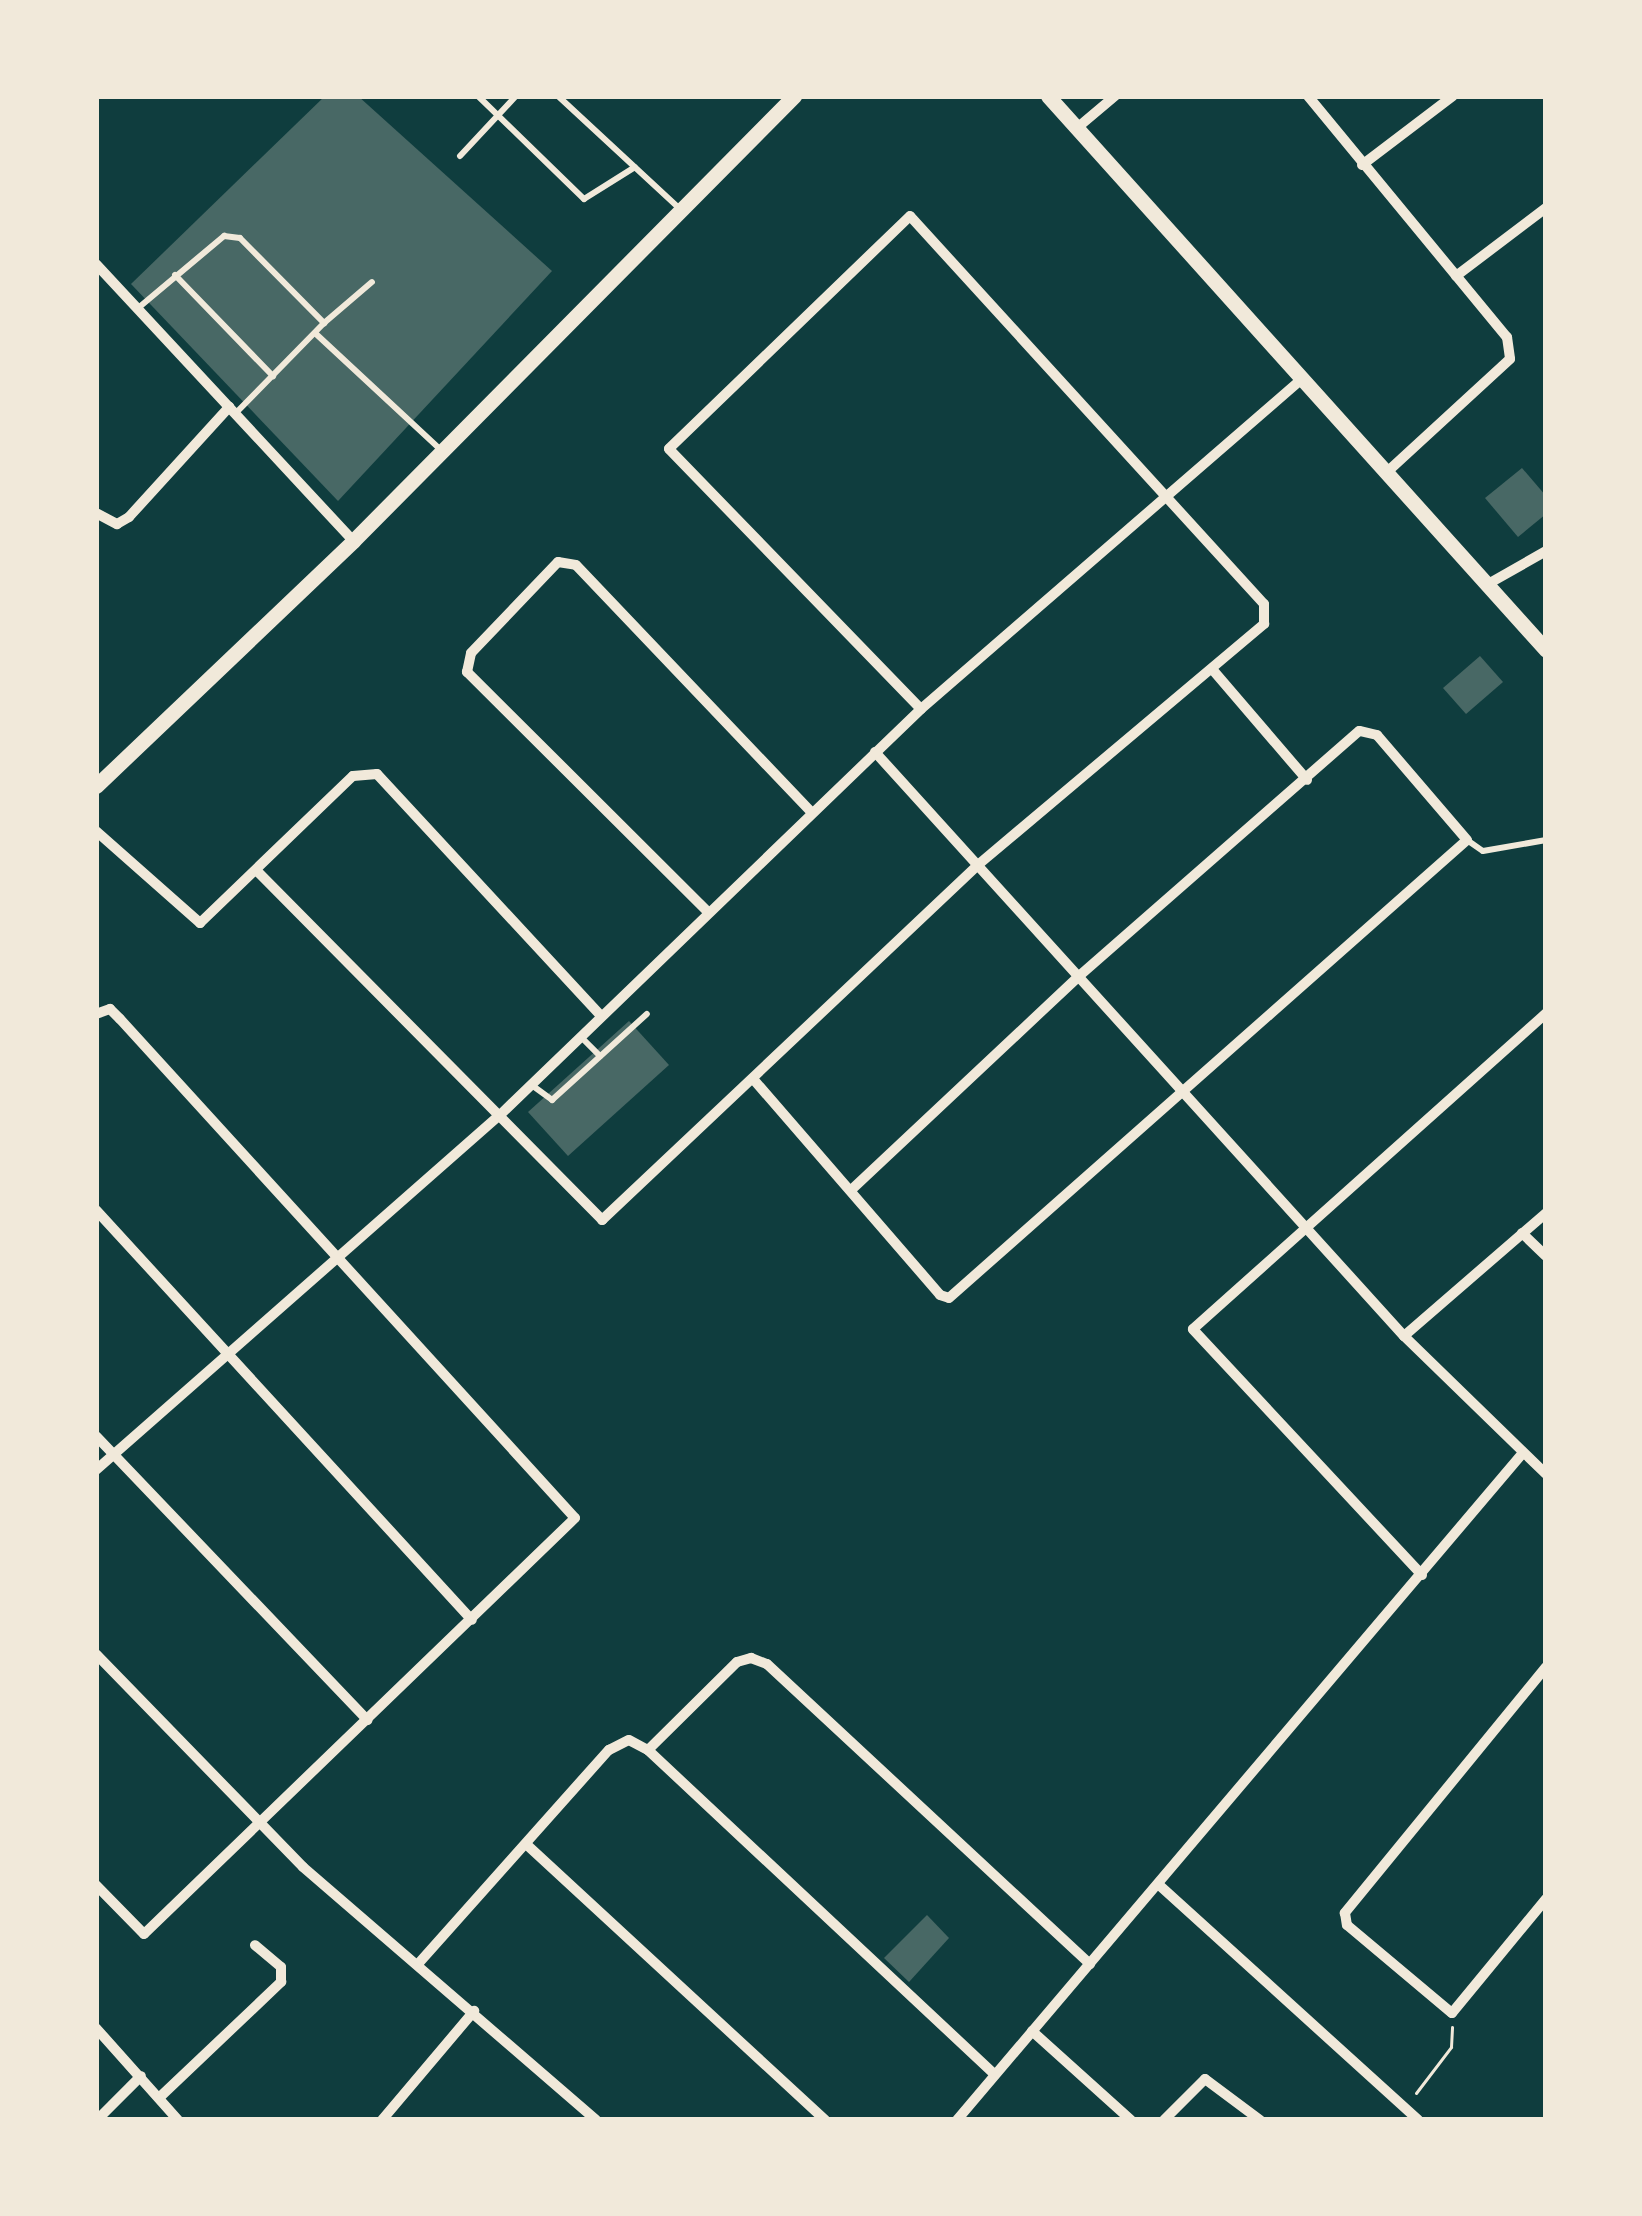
<!DOCTYPE html>
<html>
<head>
<meta charset="utf-8">
<style>
	body { margin:0 }
	#map { position:relative; width:1642px; height:2216px; overflow:hidden; background:#0f3d3e; font-family:"Sofia Sans Condensed",sans-serif }
	div>[style] { position:absolute }
	.building>* { inset:0; background:#486865 }
	.path>* { height:3px; margin:-1.5px; padding:0 1.5px; transform-origin:1.5px; border-radius:1.5px; background:#f1e9da }
	.service>* { height:6px; margin:-3px; padding:0 3px; transform-origin:3px; border-radius:3px; background:#f1e9da }
	.minor>* { height:10px; margin:-5px; padding:0 5px; transform-origin:5px; border-radius:5px; background:#f1e9da }
	.secondary>* { height:15px; margin:-7.5px; padding:0 7.5px; transform-origin:7.5px; border-radius:7.5px; background:#f1e9da }
	span { translate:-50% -50%; white-space:nowrap; text-align:center; line-height:1.15; -webkit-text-stroke:9px #f1e9da; paint-order:stroke }
	.frame { position:absolute; inset:0; border:99px solid #f1e9da; pointer-events:none }
</style>
</head>
<body>
<div id="map">
	<div class="building">
		<i style="clip-path:polygon(325px 96px,358px 96px,552px 271px,338px 501px,131px 284px)"></i>
		<i style="clip-path:polygon(1522px 468px,1546px 496px,1546px 514px,1518px 537px,1485px 498px)"></i>
		<i style="clip-path:polygon(1480px 656px,1503px 682px,1466px 714px,1443px 688px)"></i>
		<i style="clip-path:polygon(629px 1021px,669px 1065px,568px 1156px,528px 1112px)"></i>
		<i style="clip-path:polygon(927px 1915px,949px 1938px,909px 1982px,884px 1958px)"></i>
	</div>
	<div class="path">
		<i style="left:1416px;top:2093px;width:58px;rotate:-52.7deg"></i>
		<i style="left:1451px;top:2047px;width:20px;rotate:-87deg"></i>
	</div>
	<div class="service">
		<i style="left:478px;top:96px;width:148px;rotate:44.2deg"></i>
		<i style="left:584px;top:199px;width:60px;rotate:-32.1deg"></i>
		<i style="left:558px;top:96px;width:165px;rotate:42.8deg"></i>
		<i style="left:460px;top:156px;width:82px;rotate:-47deg"></i>
		<i style="left:175px;top:275px;width:141px;rotate:45.9deg"></i>
		<i style="left:137px;top:309px;width:114px;rotate:-40deg"></i>
		<i style="left:224px;top:236px;width:16px;rotate:7deg"></i>
		<i style="left:240px;top:238px;width:120px;rotate:45.3deg"></i>
		<i style="left:324px;top:323px;width:126px;rotate:134.4deg"></i>
		<i style="left:324px;top:323px;width:63px;rotate:-40.5deg"></i>
		<i style="left:315px;top:333px;width:171px;rotate:42.9deg"></i>
		<i style="left:1467px;top:840px;width:19px;rotate:35deg"></i>
		<i style="left:1483px;top:851px;width:64px;rotate:-9.9deg"></i>
		<i style="left:581px;top:1037px;width:27px;rotate:45deg"></i>
		<i style="left:533px;top:1086px;width:24px;rotate:36deg"></i>
		<i style="left:552px;top:1100px;width:128px;rotate:-42.2deg"></i>
	</div>
	<div class="minor">
		<i style="left:1308px;top:96px;width:313px;rotate:50.5deg"></i>
		<i style="left:1507px;top:337px;width:22px;rotate:82deg"></i>
		<i style="left:1510px;top:359px;width:167px;rotate:137.4deg"></i>
		<i style="left:1077px;top:128px;width:50px;rotate:-40.1deg"></i>
		<i style="left:1362px;top:165px;width:114px;rotate:-37.2deg"></i>
		<i style="left:96px;top:264px;width:378px;rotate:47.1deg"></i>
		<i style="left:1456px;top:276px;width:113px;rotate:-37.1deg"></i>
		<i style="left:96px;top:513px;width:24px;rotate:28deg"></i>
		<i style="left:117px;top:524px;width:14px;rotate:-30deg"></i>
		<i style="left:129px;top:517px;width:149px;rotate:-47.7deg"></i>
		<i style="left:1488px;top:584px;width:67px;rotate:-29.6deg"></i>
		<i style="left:1212px;top:669px;width:146px;rotate:49.4deg"></i>
		<i style="left:875px;top:752px;width:788px;rotate:47.83deg"></i>
		<i style="left:1404px;top:1336px;width:198px;rotate:44.2deg"></i>
		<i style="left:96px;top:831px;width:139px;rotate:41.5deg"></i>
		<i style="left:200px;top:923px;width:212px;rotate:-43.9deg"></i>
		<i style="left:353px;top:776px;width:24px;rotate:-5deg"></i>
		<i style="left:377px;top:774px;width:327px;rotate:47.2deg"></i>
		<i style="left:257px;top:871px;width:491px;rotate:45.3deg"></i>
		<i style="left:602px;top:1220px;width:519px;rotate:-43.36deg"></i>
		<i style="left:979px;top:864px;width:373px;rotate:-40.1deg"></i>
		<i style="left:1264px;top:624px;width:20px;rotate:-90deg"></i>
		<i style="left:1264px;top:604px;width:525px;rotate:-132.38deg"></i>
		<i style="left:910px;top:216px;width:335px;rotate:136deg"></i>
		<i style="left:669px;top:449px;width:362px;rotate:45.9deg"></i>
		<i style="left:707px;top:911px;width:339px;rotate:-135.1deg"></i>
		<i style="left:467px;top:672px;width:19px;rotate:-78deg"></i>
		<i style="left:471px;top:653px;width:126px;rotate:-46.3deg"></i>
		<i style="left:558px;top:562px;width:18px;rotate:9deg"></i>
		<i style="left:576px;top:565px;width:342px;rotate:46.4deg"></i>
		<i style="left:96px;top:1014px;width:15px;rotate:-20deg"></i>
		<i style="left:110px;top:1009px;width:14px;rotate:45deg"></i>
		<i style="left:120px;top:1019px;width:675px;rotate:47.64deg"></i>
		<i style="left:575px;top:1518px;width:599px;rotate:136.01deg"></i>
		<i style="left:144px;top:1934px;width:69px;rotate:-134.4deg"></i>
		<i style="left:754px;top:1080px;width:284px;rotate:49.1deg"></i>
		<i style="left:940px;top:1295px;width:9px;rotate:18deg"></i>
		<i style="left:949px;top:1298px;width:691px;rotate:-41.48deg"></i>
		<i style="left:1467px;top:840px;width:138px;rotate:-130.6deg"></i>
		<i style="left:1377px;top:735px;width:18px;rotate:-167deg"></i>
		<i style="left:1359px;top:731px;width:375px;rotate:138.8deg"></i>
		<i style="left:1077px;top:978px;width:310px;rotate:136.8deg"></i>
		<i style="left:96px;top:1210px;width:556px;rotate:47.48deg"></i>
		<i style="left:1522px;top:1233px;width:33px;rotate:44deg"></i>
		<i style="left:1404px;top:1336px;width:188px;rotate:-40.9deg"></i>
		<i style="left:96px;top:1436px;width:393px;rotate:46.3deg"></i>
		<i style="left:96px;top:1470px;width:539px;rotate:-41.32deg"></i>
		<i style="left:501px;top:1114px;width:583px;rotate:-43.96deg"></i>
		<i style="left:921px;top:709px;width:505px;rotate:-40.91deg"></i>
		<i style="left:1422px;top:1575px;width:336px;rotate:-133deg"></i>
		<i style="left:1193px;top:1329px;width:474px;rotate:-41.8deg"></i>
		<i style="left:96px;top:1654px;width:297px;rotate:45.8deg"></i>
		<i style="left:303px;top:1867px;width:387px;rotate:40.8deg"></i>
		<i style="left:1546px;top:1667px;width:318px;rotate:129.3deg"></i>
		<i style="left:1345px;top:1913px;width:12px;rotate:81deg"></i>
		<i style="left:1347px;top:1925px;width:137px;rotate:40deg"></i>
		<i style="left:1452px;top:2013px;width:148px;rotate:-50.5deg"></i>
		<i style="left:648px;top:1750px;width:475px;rotate:43.1deg"></i>
		<i style="left:526px;top:1844px;width:407px;rotate:42.7deg"></i>
		<i style="left:1158px;top:1884px;width:351px;rotate:42.2deg"></i>
		<i style="left:418px;top:1964px;width:287px;rotate:-48.3deg"></i>
		<i style="left:609px;top:1750px;width:22px;rotate:-27deg"></i>
		<i style="left:629px;top:1740px;width:21px;rotate:28deg"></i>
		<i style="left:648px;top:1750px;width:125px;rotate:-44.7deg"></i>
		<i style="left:737px;top:1662px;width:15px;rotate:-16deg"></i>
		<i style="left:751px;top:1658px;width:17px;rotate:21deg"></i>
		<i style="left:767px;top:1664px;width:441px;rotate:42.9deg"></i>
		<i style="left:96px;top:2028px;width:123px;rotate:48.3deg"></i>
		<i style="left:1032px;top:2031px;width:133px;rotate:42deg"></i>
		<i style="left:161px;top:2096px;width:166px;rotate:-43.5deg"></i>
		<i style="left:281px;top:1982px;width:15px;rotate:-90deg"></i>
		<i style="left:281px;top:1967px;width:34px;rotate:-140deg"></i>
		<i style="left:97px;top:2120px;width:62px;rotate:-45deg"></i>
		<i style="left:382px;top:2120px;width:143px;rotate:-49.8deg"></i>
		<i style="left:957px;top:2120px;width:873px;rotate:-49.69deg"></i>
		<i style="left:1164px;top:2120px;width:58px;rotate:-45deg"></i>
		<i style="left:1205px;top:2079px;width:69px;rotate:36.7deg"></i>
	</div>
	<div class="secondary">
		<i style="left:1048px;top:96px;width:745px;rotate:48.05deg"></i>
		<i style="left:96px;top:786px;width:355px;rotate:-43.6deg"></i>
		<i style="left:353px;top:541px;width:627px;rotate:-45.26deg"></i>
	</div>
	<div class="frame"></div>
</div>
</body>
</html>
